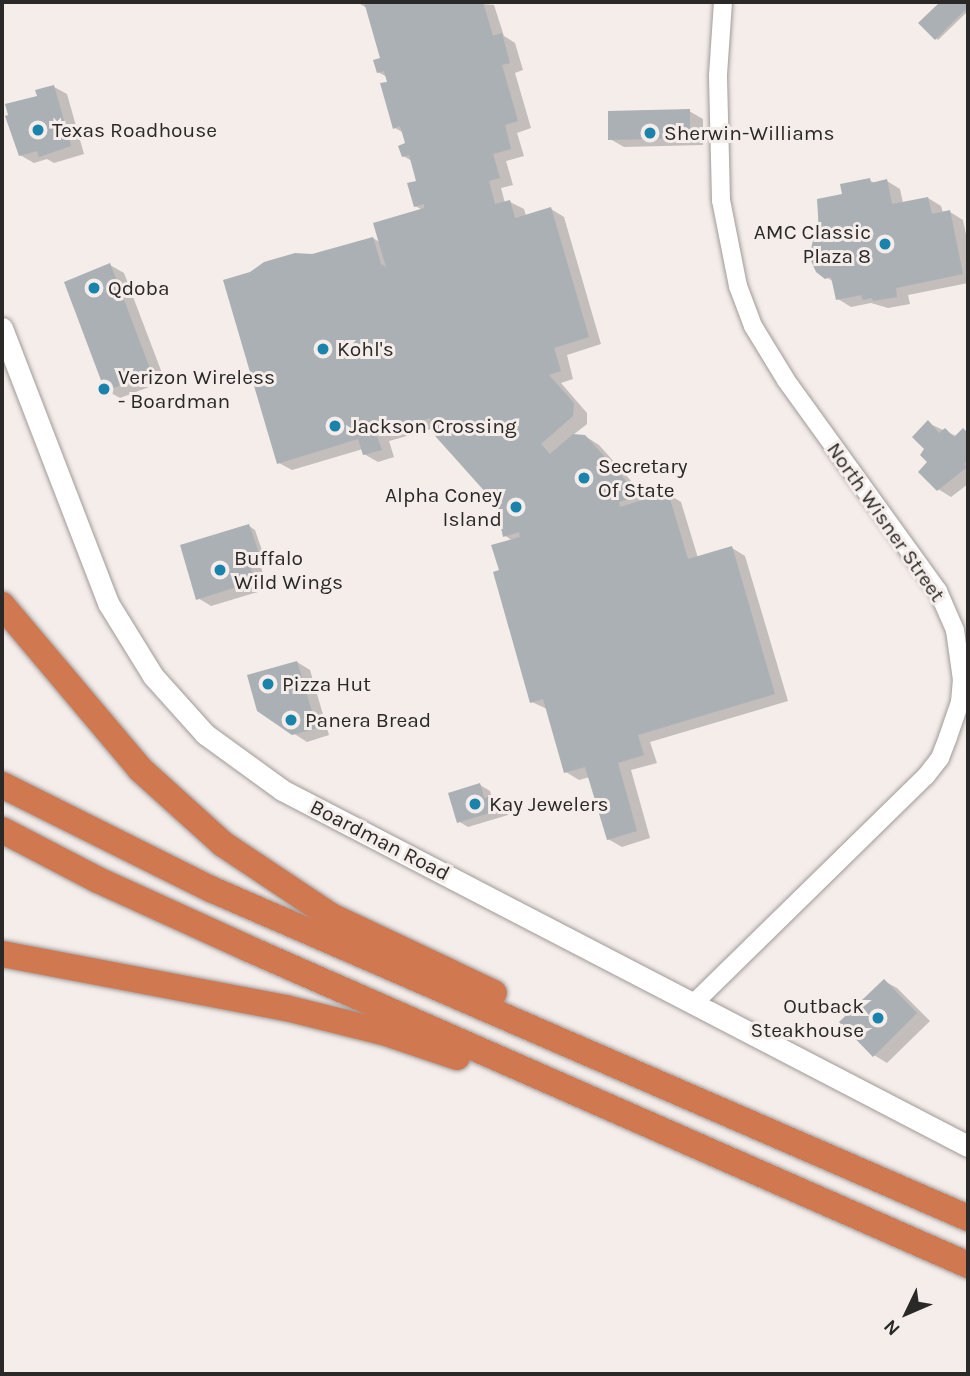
<!DOCTYPE html>
<html>
<head>
<meta charset="utf-8">
<style>
	body { margin:0 }
	#map { position:relative; width:970px; height:1376px; overflow:hidden; background:#f4edea; font-family:Karla,sans-serif }
	div>[style] { position:absolute }
	.shadow>* { inset:0; background:#0003 }
	.building>* { inset:0; background:#aab0b4 }
	.roads { filter:drop-shadow(0 0 2px #a19a98) drop-shadow(0 0 2px #a19a98) }
	.tertiary>* { height:18px; margin:-9px; padding:0 9px; transform-origin:9px; border-radius:9px; background:#fff }
	.secondary>* { height:21px; margin:-10.5px; padding:0 10.5px; transform-origin:10.5px; border-radius:10.5px; background:#fff }
	.motorway>* { height:26px; margin:-13px; padding:0 13px; transform-origin:13px; border-radius:13px; background:#d07850 }
	.dots>* { width:19px; height:19px; translate:-50% -50%; box-sizing:border-box; border:4px solid #f4edea; border-radius:50% }
	span { translate:-50% -50%; white-space:nowrap; text-align:center; line-height:1.15; -webkit-text-stroke:6px #f4edea; paint-order:stroke }
	.poi-label { font-size:21px; color:#2b2928 }
	.left { translate:0 -50%; text-align:left }
	.right { translate:-100% -50%; text-align:right }
	.street-label { font-size:21px; color:#2b2928 }
	.frame { position:absolute; inset:0; border:4px solid #2b2928; pointer-events:none }
	.north { position:absolute; left:872px; top:1278px; width:70px; height:70px; -webkit-text-stroke:5px #f4edea; paint-order:stroke; rotate:226deg; font-size:19px; font-weight:700; line-height:28px; text-align:center; color:#2b2928 }
	.north::after { content:''; display:block; margin:auto; width:24px; height:32px; background:#2b2928; clip-path:polygon(50% 0,100% 100%,50% 72%,0 100%) }
</style>
</head>
<body>
<div id="map">
	<div class="shadow">
		<i style="clip-path:polygon(459px 2px,494px 5px,504px 36px,515px 43px,523px 70px,515px 73px,531px 128px,517px 133px,524px 156px,506px 161px,513px 185px,501px 188px,505px 203px,510px 202px,524px 209px,526px 216px,551px 209px,564px 217px,601px 344px,567px 355px,573px 379px,561px 383px,587px 413px,587px 424px,573px 435px,585px 436px,599px 445px,641px 492px,644px 502px,668px 494px,681px 502px,698px 558px,732px 548px,745px 556px,788px 701px,650px 742px,657px 763px,631px 770px,650px 838px,622px 847px,608px 839px,590px 777px,579px 780px,566px 772px,547px 709px,532px 702px,501px 571px,513px 541px,504px 535px,498px 503px,435px 428px,389px 441px,394px 457px,378px 462px,364px 454px,363px 449px,292px 470px,279px 463px,312px 256px,373px 238px,381px 243px,423px 210px,415px 206px,418px 182px,412px 161px,403px 156px,407px 144px,404px 133px,395px 128px,387px 77px,378px 72px,382px 59px,368px 9px,357px 2px)"></i>
		<i style="clip-path:polygon(942px 2px,968px 2px,968px 11px,938px 40px,920px 23px)"></i>
		<i style="clip-path:polygon(54px 87px,67px 94px,84px 154px,54px 163px,47px 159px,34px 163px,20px 155px,39px 98px)"></i>
		<i style="clip-path:polygon(689px 111px,703px 119px,703px 145px,624px 147px,610px 139px)"></i>
		<i style="clip-path:polygon(869px 180px,875px 183px,887px 181px,900px 189px,903px 203px,928px 198px,941px 206px,943px 213px,950px 212px,963px 220px,968px 244px,968px 283px,908px 295px,910px 304px,888px 308px,871px 303px,851px 307px,838px 299px,834px 282px,826px 277px,821px 234px,844px 195px)"></i>
		<i style="clip-path:polygon(110px 265px,124px 273px,165px 381px,120px 398px,106px 390px)"></i>
		<i style="clip-path:polygon(928px 423px,956px 436px,963px 430px,968px 433px,968px 484px,951px 497px,938px 489px,929px 462px)"></i>
		<i style="clip-path:polygon(249px 526px,255px 530px,265px 559px,259px 561px,268px 589px,211px 606px,198px 598px)"></i>
		<i style="clip-path:polygon(297px 662px,310px 670px,329px 735px,307px 742px,293px 733px)"></i>
		<i style="clip-path:polygon(480px 785px,490px 791px,492px 798px,505px 803px,508px 815px,468px 827px,458px 821px)"></i>
		<i style="clip-path:polygon(884px 981px,897px 988px,930px 1021px,887px 1063px,874px 1055px)"></i>
	</div>
	<div class="building">
		<i style="clip-path:polygon(364px 2px,448px 2px,449px 4px,483px 2px,493px 36px,502px 33px,510px 63px,502px 65px,518px 121px,505px 125px,511px 149px,493px 154px,500px 178px,489px 181px,495px 204px,510px 200px,515px 218px,551px 207px,589px 337px,554px 348px,561px 371px,549px 375px,574px 403px,573px 416px,541px 444px,550px 454px,573px 434px,585px 435px,627px 482px,632px 498px,619px 502px,620px 507px,668px 492px,688px 559px,732px 546px,775px 694px,638px 735px,644px 755px,618px 763px,637px 831px,607px 840px,585px 767px,564px 773px,543px 699px,530px 703px,493px 572px,499px 570px,491px 545px,520px 537px,519px 532px,503px 537px,496px 504px,436px 437px,430px 418px,376px 434px,382px 450px,363px 455px,358px 439px,277px 464px,223px 280px,250px 272px,264px 262px,295px 253px,312px 254px,373px 237px,381px 264px,386px 267px,373px 223px,424px 208px,424px 204px,414px 207px,407px 183px,416px 181px,409px 155px,402px 157px,398px 146px,405px 143px,400px 126px,393px 129px,380px 83px,387px 82px,384px 71px,377px 73px,373px 60px,380px 58px)"></i>
		<i style="clip-path:polygon(940px 2px,968px 2px,968px 13px,965px 10px,935px 40px,918px 23px)"></i>
		<i style="clip-path:polygon(54px 85px,71px 146px,39px 157px,37px 151px,19px 156px,5px 116px,8px 115px,5px 104px,37px 96px,35px 90px)"></i>
		<i style="clip-path:polygon(690px 109px,690px 138px,608px 140px,608px 111px)"></i>
		<i style="clip-path:polygon(870px 178px,871px 183px,887px 179px,892px 204px,928px 197px,932px 214px,950px 210px,963px 274px,896px 288px,897px 297px,873px 301px,872px 298px,863px 300px,861px 295px,836px 300px,831px 277px,825px 279px,816px 272px,809px 256px,815px 233px,819px 232px,817px 199px,842px 194px,840px 184px)"></i>
		<i style="clip-path:polygon(110px 263px,152px 374px,105px 391px,64px 282px)"></i>
		<i style="clip-path:polygon(928px 420px,939px 433px,945px 428px,954px 437px,963px 428px,968px 433px,968px 460px,964px 464px,967px 467px,937px 491px,918px 472px,927px 462px,920px 455px,924px 449px,912px 437px)"></i>
		<i style="clip-path:polygon(249px 524px,260px 556px,248px 560px,255px 581px,196px 600px,180px 545px)"></i>
		<i style="clip-path:polygon(297px 661px,317px 728px,292px 735px,257px 711px,247px 675px)"></i>
		<i style="clip-path:polygon(480px 783px,484px 798px,495px 795px,499px 810px,457px 823px,448px 793px)"></i>
		<i style="clip-path:polygon(884px 979px,917px 1013px,873px 1057px,839px 1022px)"></i>
	</div>
	<div class="roads">
		<div class="tertiary">
			<i style="left:694px;top:1003px;width:325px;rotate:-44.4deg"></i>
			<i style="left:926px;top:776px;width:23px;rotate:-52deg"></i>
			<i style="left:940px;top:758px;width:22px;rotate:-69deg"></i>
			<i style="left:948px;top:737px;width:37px;rotate:-71deg"></i>
			<i style="left:960px;top:702px;width:22px;rotate:-85deg"></i>
			<i style="left:962px;top:680px;width:50px;rotate:-98deg"></i>
			<i style="left:955px;top:630px;width:43px;rotate:-113.6deg"></i>
			<i style="left:938px;top:591px;width:260px;rotate:-125.8deg"></i>
			<i style="left:786px;top:380px;width:63px;rotate:-121.4deg"></i>
			<i style="left:753px;top:326px;width:43px;rotate:-110.6deg"></i>
			<i style="left:738px;top:286px;width:88px;rotate:-101.2deg"></i>
			<i style="left:721px;top:200px;width:125px;rotate:-91.4deg"></i>
			<i style="left:718px;top:75px;width:73px;rotate:-86.1deg"></i>
		</div>
		<div class="secondary">
			<i style="left:2px;top:328px;width:295px;rotate:68.9deg"></i>
			<i style="left:108px;top:603px;width:86px;rotate:58.3deg"></i>
			<i style="left:153px;top:676px;width:78px;rotate:48.1deg"></i>
			<i style="left:205px;top:734px;width:95px;rotate:36deg"></i>
			<i style="left:282px;top:790px;width:773px;rotate:27.43deg"></i>
		</div>
		<div class="motorway">
			<i style="left:2px;top:605px;width:214px;rotate:49.9deg"></i>
			<i style="left:140px;top:769px;width:112px;rotate:42.1deg"></i>
			<i style="left:223px;top:844px;width:130px;rotate:33.7deg"></i>
			<i style="left:331px;top:916px;width:180px;rotate:25.3deg"></i>
			<i style="left:2px;top:785px;width:236px;rotate:26.5deg"></i>
			<i style="left:213px;top:890px;width:823px;rotate:23.48deg"></i>
			<i style="left:2px;top:830px;width:108px;rotate:27.5deg"></i>
			<i style="left:98px;top:880px;width:164px;rotate:24.5deg"></i>
			<i style="left:247px;top:948px;width:788px;rotate:23.73deg"></i>
			<i style="left:2px;top:954px;width:289px;rotate:10.8deg"></i>
			<i style="left:286px;top:1008px;width:100px;rotate:13.9deg"></i>
			<i style="left:383px;top:1032px;width:78px;rotate:18.7deg"></i>
		</div>
	</div>
	<div class="dots">
		<i style="left:38px;top:130px;background:#1983ac"></i>
		<i style="left:650px;top:133px;background:#1983ac"></i>
		<i style="left:885px;top:244px;background:#1983ac"></i>
		<i style="left:94px;top:288px;background:#1983ac"></i>
		<i style="left:323px;top:349px;background:#1983ac"></i>
		<i style="left:104px;top:389px;background:#1983ac"></i>
		<i style="left:335px;top:426px;background:#1983ac"></i>
		<i style="left:584px;top:478px;background:#1983ac"></i>
		<i style="left:516px;top:507px;background:#1983ac"></i>
		<i style="left:220px;top:570px;background:#1983ac"></i>
		<i style="left:268px;top:684px;background:#1983ac"></i>
		<i style="left:291px;top:720px;background:#1983ac"></i>
		<i style="left:475px;top:804px;background:#1983ac"></i>
		<i style="left:878px;top:1018px;background:#1983ac"></i>
	</div>
	<div class="poi-label">
		<span class="left" style="left:52px;top:130px">Texas Roadhouse</span>
		<span class="left" style="left:664px;top:133px">Sherwin-Williams</span>
		<span class="right" style="left:871px;top:244px">AMC Classic<br>Plaza 8</span>
		<span class="left" style="left:108px;top:288px">Qdoba</span>
		<span class="left" style="left:337px;top:349px">Kohl's</span>
		<span class="left" style="left:118px;top:389px">Verizon Wireless<br>- Boardman</span>
		<span class="left" style="left:349px;top:426px">Jackson Crossing</span>
		<span class="left" style="left:598px;top:478px">Secretary<br>Of State</span>
		<span class="right" style="left:502px;top:507px">Alpha Coney<br>Island</span>
		<span class="left" style="left:234px;top:570px">Buffalo<br>Wild Wings</span>
		<span class="left" style="left:282px;top:684px">Pizza Hut</span>
		<span class="left" style="left:305px;top:720px">Panera Bread</span>
		<span class="left" style="left:489px;top:804px">Kay Jewelers</span>
		<span class="right" style="left:864px;top:1018px">Outback<br>Steakhouse</span>
	</div>
	<div class="street-label">
		<span style="left:886px;top:522px;rotate:55deg">North Wisner Street</span>
		<span style="left:380px;top:840px;rotate:27deg">Boardman Road</span>
	</div>
	<div class="frame"></div>
	<div class="north">N</div>
</div>
</body>
</html>
